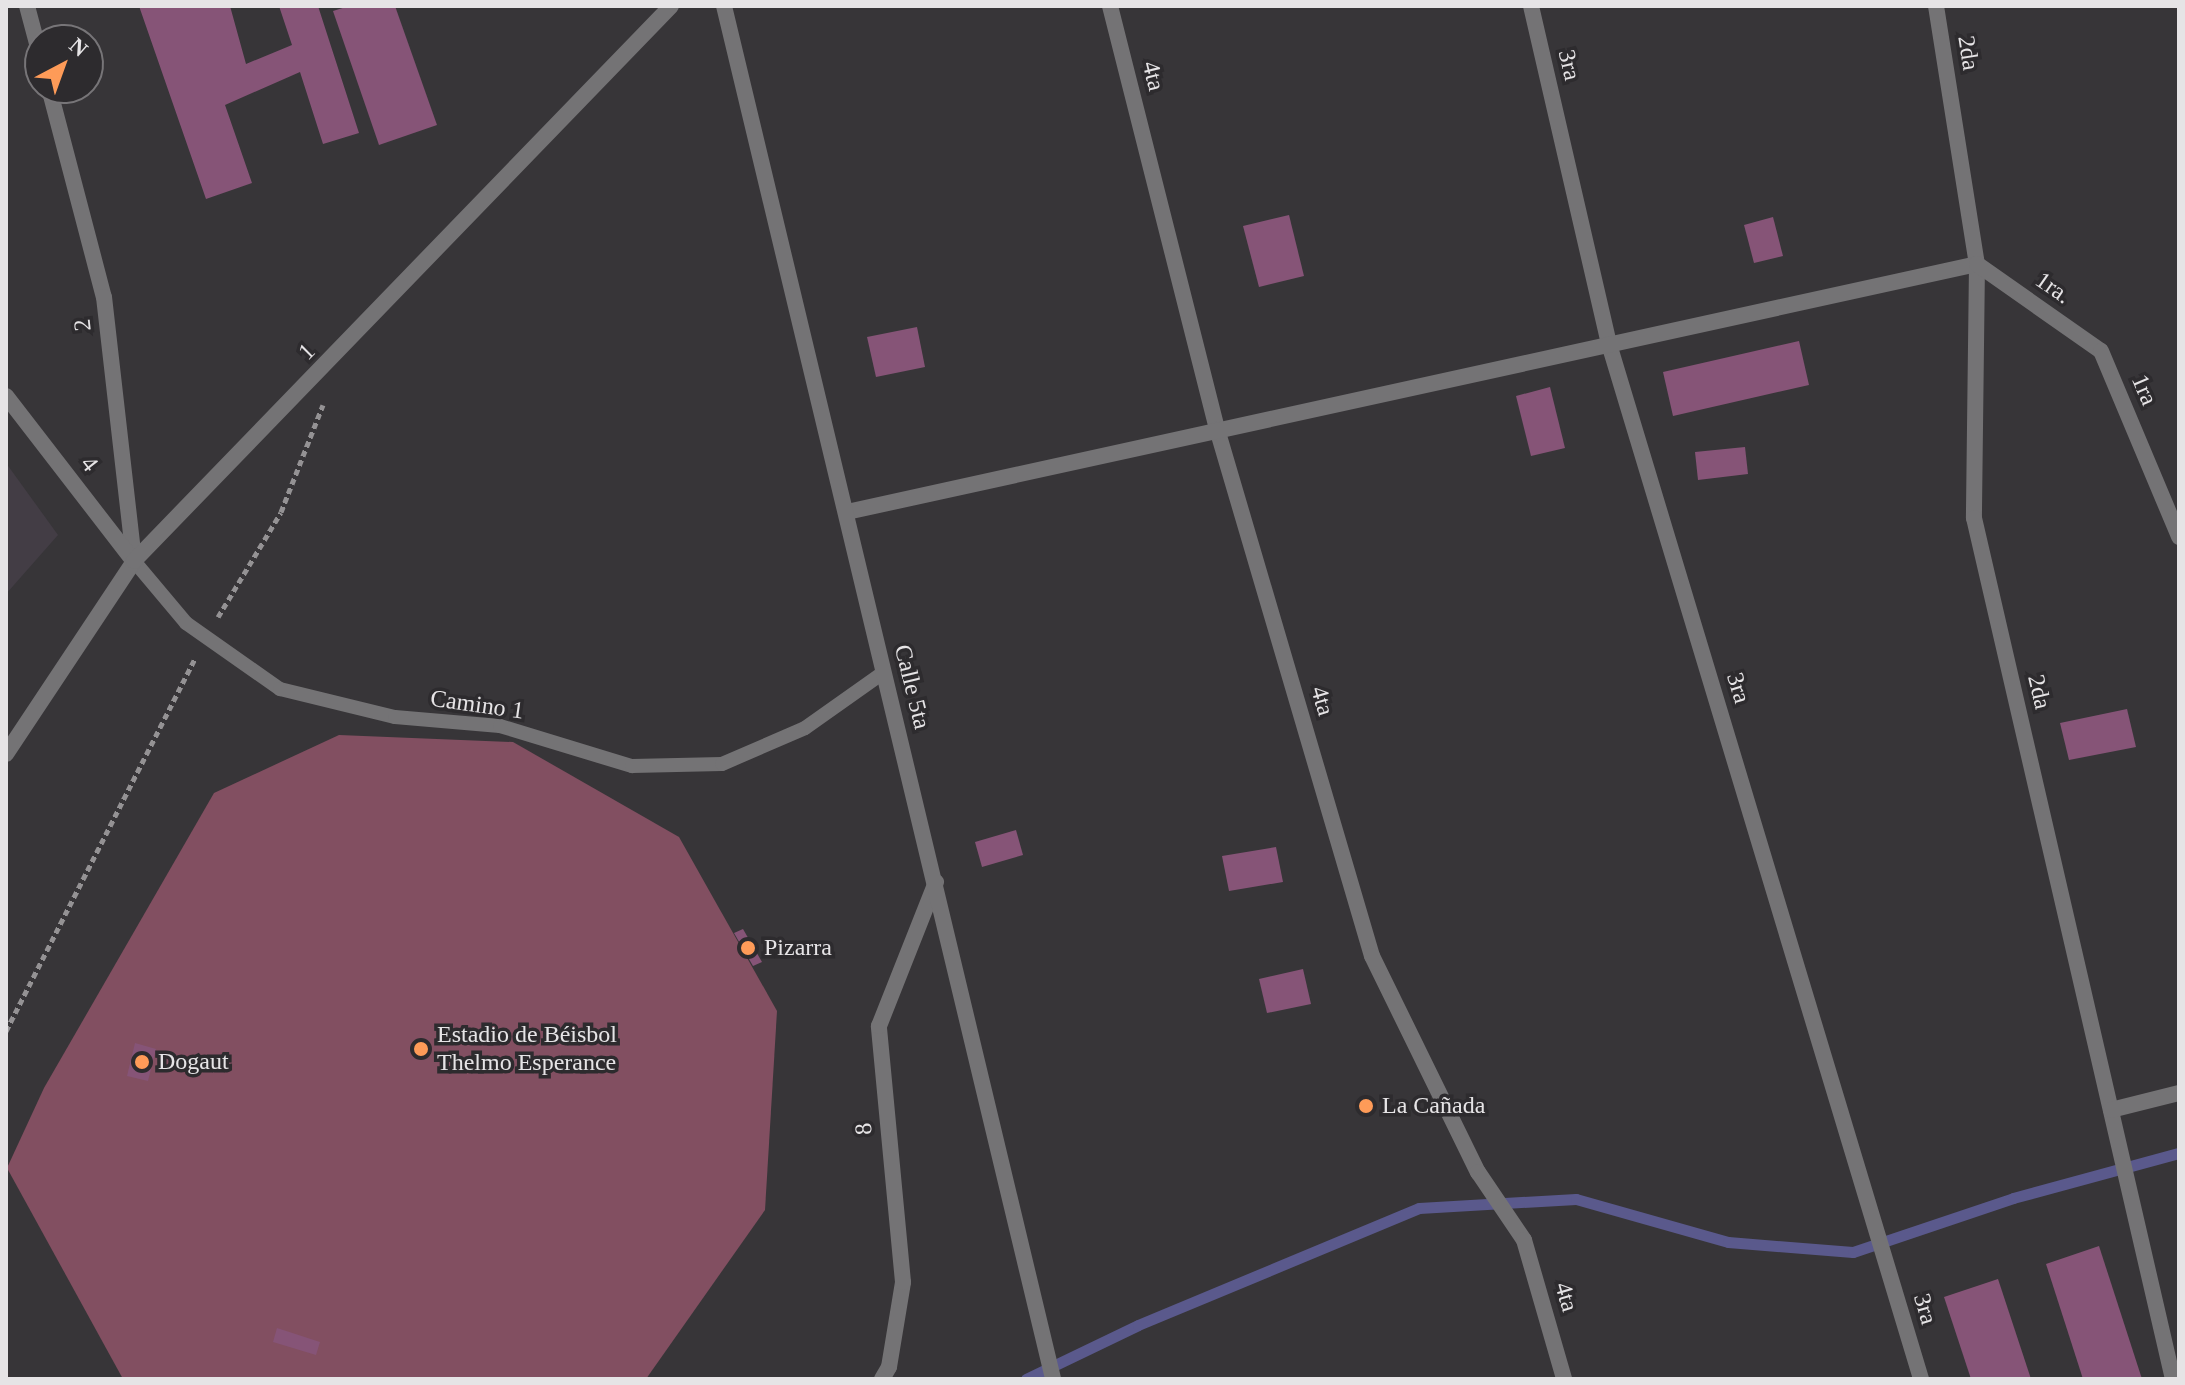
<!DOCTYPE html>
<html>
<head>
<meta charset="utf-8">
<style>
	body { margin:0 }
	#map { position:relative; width:2185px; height:1385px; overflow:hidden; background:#373538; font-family:Georgia,serif }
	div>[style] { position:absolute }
	.built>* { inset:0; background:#433d45 }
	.green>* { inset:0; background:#824f61 }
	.stream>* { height:11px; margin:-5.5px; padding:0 5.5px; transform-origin:5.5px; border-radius:5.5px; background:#5a598c }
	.building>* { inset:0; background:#865477 }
	.path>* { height:5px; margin-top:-2.5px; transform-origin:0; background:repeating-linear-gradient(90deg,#949294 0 6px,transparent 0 10px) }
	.service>* { height:14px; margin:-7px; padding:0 7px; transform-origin:7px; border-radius:7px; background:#747375 }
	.minor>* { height:16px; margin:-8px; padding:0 8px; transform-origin:8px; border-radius:8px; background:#747375 }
	.tertiary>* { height:16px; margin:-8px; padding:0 8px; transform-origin:8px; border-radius:8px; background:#747375 }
	.dots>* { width:22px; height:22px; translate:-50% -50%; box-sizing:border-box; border:4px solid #2d2b2e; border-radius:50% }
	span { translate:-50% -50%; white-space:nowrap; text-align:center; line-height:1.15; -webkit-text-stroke:7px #2d2b2e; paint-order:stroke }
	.street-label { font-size:24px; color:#e6e4e6 }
	.poi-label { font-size:24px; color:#e6e4e6 }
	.left { translate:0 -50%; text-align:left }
	.frame { position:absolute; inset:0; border:8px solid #e6e4e6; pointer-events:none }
	.north { position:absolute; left:24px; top:24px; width:80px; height:80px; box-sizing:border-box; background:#2d2b2e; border:2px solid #777578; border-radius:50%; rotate:41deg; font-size:22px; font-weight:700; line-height:32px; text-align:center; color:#e6e4e6 }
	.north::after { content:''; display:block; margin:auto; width:28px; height:36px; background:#fe9b58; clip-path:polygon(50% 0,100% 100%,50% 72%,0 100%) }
</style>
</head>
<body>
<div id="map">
	<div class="built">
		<i style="clip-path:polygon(6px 463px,58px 535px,6px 594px)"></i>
	</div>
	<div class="green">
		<i style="clip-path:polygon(339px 735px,513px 742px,679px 837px,777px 1011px,765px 1210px,646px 1379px,123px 1379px,7px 1168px,44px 1088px,214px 793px)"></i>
	</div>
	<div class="stream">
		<i style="left:1026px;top:1379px;width:124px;rotate:-25.7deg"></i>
		<i style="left:1138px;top:1325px;width:304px;rotate:-22.6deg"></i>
		<i style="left:1419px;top:1208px;width:157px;rotate:-3.3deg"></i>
		<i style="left:1576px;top:1199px;width:158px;rotate:15.8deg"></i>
		<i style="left:1728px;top:1242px;width:125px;rotate:4.6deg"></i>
		<i style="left:1853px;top:1252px;width:169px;rotate:-18.6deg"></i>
		<i style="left:2013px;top:1198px;width:172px;rotate:-15.2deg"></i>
	</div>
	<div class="building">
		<i style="clip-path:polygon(139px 6px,230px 6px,246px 64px,292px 45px,279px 6px,318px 6px,359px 133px,323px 144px,300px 72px,225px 105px,252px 183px,206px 199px)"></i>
		<i style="clip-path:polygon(349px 6px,395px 6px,437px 125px,379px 145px,333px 11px)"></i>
		<i style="clip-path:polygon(1289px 215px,1304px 276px,1259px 287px,1243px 226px)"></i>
		<i style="clip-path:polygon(1773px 217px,1783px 256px,1754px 263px,1744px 225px)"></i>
		<i style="clip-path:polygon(917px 327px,925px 367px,876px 377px,867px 337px)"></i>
		<i style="clip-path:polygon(1799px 341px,1809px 385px,1673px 416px,1663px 372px)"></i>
		<i style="clip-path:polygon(1550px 387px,1565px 448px,1531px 456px,1516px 396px)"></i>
		<i style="clip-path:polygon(1745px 447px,1748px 474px,1698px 480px,1695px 452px)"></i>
		<i style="clip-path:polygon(2127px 709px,2136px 747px,2069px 760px,2060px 723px)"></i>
		<i style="clip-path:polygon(1016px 830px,1023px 855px,982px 867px,975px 842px)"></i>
		<i style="clip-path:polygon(1276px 847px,1283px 882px,1229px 891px,1222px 856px)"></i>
		<i style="clip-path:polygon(743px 929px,762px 962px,753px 966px,734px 933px)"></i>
		<i style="clip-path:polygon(1303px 969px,1311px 1004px,1267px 1013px,1259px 979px)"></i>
		<i style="clip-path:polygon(135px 1043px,156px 1049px,148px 1081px,127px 1076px)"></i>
		<i style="clip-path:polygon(2099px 1246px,2142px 1379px,2083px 1379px,2046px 1264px)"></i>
		<i style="clip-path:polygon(1998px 1279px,2031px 1379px,1971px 1379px,1944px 1297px)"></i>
		<i style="clip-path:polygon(277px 1328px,320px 1342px,316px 1355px,273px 1342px)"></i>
	</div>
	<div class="path">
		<i style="left:218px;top:617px;width:122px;rotate:-59deg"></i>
		<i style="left:281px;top:512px;width:115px;rotate:-68.6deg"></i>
		<i style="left:6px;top:1031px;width:419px;rotate:-63.1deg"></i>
	</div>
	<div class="service">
		<i style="left:134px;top:561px;width:81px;rotate:50deg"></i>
		<i style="left:186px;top:623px;width:115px;rotate:35.1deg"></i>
		<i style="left:280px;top:689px;width:118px;rotate:13.7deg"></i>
		<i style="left:395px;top:717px;width:105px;rotate:4.9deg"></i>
		<i style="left:500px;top:726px;width:138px;rotate:16.9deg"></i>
		<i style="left:632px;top:766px;width:90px;rotate:-1.3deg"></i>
		<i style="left:722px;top:764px;width:90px;rotate:-23.4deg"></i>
		<i style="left:805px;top:728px;width:97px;rotate:-35.3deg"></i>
	</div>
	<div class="minor">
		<i style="left:27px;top:6px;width:51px;rotate:75.1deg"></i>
		<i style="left:1110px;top:6px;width:436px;rotate:75.8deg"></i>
		<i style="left:1217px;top:429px;width:549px;rotate:73.61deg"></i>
		<i style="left:1372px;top:956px;width:241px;rotate:63.9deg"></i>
		<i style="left:1478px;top:1172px;width:82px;rotate:55.9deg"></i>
		<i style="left:1524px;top:1240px;width:145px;rotate:73.9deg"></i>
		<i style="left:1531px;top:6px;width:347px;rotate:77deg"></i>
		<i style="left:1609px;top:344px;width:1081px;rotate:73.22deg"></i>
		<i style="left:1936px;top:6px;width:261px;rotate:81deg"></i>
		<i style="left:1977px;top:264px;width:254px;rotate:90.7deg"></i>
		<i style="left:1974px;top:518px;width:884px;rotate:76.99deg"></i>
		<i style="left:49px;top:88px;width:216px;rotate:75.3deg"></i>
		<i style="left:104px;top:297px;width:266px;rotate:83.5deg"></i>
		<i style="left:6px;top:396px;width:206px;rotate:52.3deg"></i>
		<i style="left:847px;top:512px;width:1157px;rotate:-12.38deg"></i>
		<i style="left:1977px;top:264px;width:151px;rotate:35.1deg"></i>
		<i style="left:2101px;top:351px;width:202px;rotate:67.2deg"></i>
		<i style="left:6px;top:754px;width:232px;rotate:-56.4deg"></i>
		<i style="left:134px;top:561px;width:772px;rotate:-45.94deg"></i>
		<i style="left:2111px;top:1110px;width:70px;rotate:-14deg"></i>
		<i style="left:882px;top:1379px;width:14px;rotate:-60deg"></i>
		<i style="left:889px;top:1367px;width:86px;rotate:-80.6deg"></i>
		<i style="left:903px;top:1282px;width:257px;rotate:-95.4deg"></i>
		<i style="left:879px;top:1026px;width:155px;rotate:-68.4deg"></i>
	</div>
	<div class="tertiary">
		<i style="left:724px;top:6px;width:1412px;rotate:76.52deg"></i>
	</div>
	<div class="dots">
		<i style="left:748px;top:948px;background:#fe9b58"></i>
		<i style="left:421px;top:1049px;background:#fe9b58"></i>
		<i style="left:142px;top:1062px;background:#fe9b58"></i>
		<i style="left:1366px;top:1106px;background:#fe9b58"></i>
	</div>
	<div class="street-label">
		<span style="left:1968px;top:53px;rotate:81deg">2da</span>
		<span style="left:1569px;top:65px;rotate:77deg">3ra</span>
		<span style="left:1153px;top:76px;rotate:76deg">4ta</span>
		<span style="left:2053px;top:288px;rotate:35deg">1ra.</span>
		<span style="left:83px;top:325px;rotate:-96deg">2</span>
		<span style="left:307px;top:352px;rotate:-45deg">1</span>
		<span style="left:2144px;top:390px;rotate:67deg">1ra</span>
		<span style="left:89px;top:464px;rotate:52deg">4</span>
		<span style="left:912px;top:687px;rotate:76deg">Calle 5ta</span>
		<span style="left:1738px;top:688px;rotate:73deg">3ra</span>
		<span style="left:2039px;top:692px;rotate:77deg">2da</span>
		<span style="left:1322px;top:701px;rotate:74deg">4ta</span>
		<span style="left:477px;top:705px;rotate:8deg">Camino 1</span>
		<span style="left:864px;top:1129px;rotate:-95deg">8</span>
		<span style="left:1566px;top:1297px;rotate:74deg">4ta</span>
		<span style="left:1925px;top:1309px;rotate:74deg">3ra</span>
	</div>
	<div class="poi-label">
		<span class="left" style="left:764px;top:948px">Pizarra</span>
		<span class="left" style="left:437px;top:1049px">Estadio de Béisbol<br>Thelmo Esperance</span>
		<span class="left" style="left:158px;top:1062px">Dogaut</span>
		<span class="left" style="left:1382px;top:1106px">La Cañada</span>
	</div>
	<div class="frame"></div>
	<div class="north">N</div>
</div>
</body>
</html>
